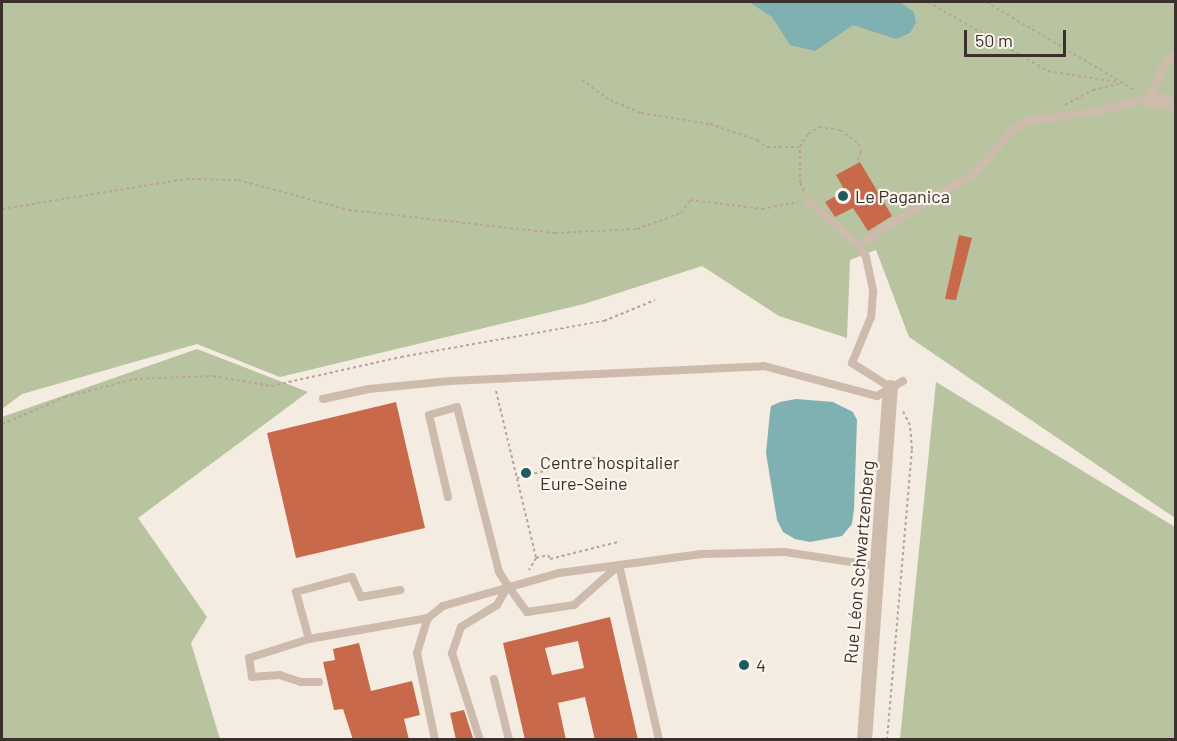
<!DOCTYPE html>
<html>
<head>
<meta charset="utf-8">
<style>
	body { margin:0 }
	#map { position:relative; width:1177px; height:741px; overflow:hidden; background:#f4ebe1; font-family:Barlow,sans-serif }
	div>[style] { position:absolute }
	.green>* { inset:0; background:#b8c4a0 }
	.water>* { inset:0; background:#7fb0b2 }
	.building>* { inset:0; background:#c8694b }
	.path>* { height:2px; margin-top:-1px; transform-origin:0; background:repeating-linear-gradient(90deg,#b9a596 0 3px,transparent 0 6px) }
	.service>* { height:8px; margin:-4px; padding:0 4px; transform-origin:4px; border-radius:4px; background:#cdbbac }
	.minor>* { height:15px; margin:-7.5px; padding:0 7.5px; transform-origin:7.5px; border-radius:7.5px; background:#cdbbac }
	.dots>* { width:16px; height:16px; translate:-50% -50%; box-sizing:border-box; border:3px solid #fbf5ee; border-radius:50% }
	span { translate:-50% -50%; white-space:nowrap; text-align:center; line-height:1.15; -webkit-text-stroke:4.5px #fbf5ee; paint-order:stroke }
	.poi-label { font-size:18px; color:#3b302b }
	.left { translate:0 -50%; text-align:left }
	.street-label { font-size:18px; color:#3b302b }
	.frame { position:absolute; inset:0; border:3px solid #3b302b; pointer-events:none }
	.scale { position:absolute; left:964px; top:30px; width:102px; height:27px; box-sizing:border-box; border:3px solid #3b302b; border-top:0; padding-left:8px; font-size:18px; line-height:21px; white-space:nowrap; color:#3b302b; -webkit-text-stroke:4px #fbf5ee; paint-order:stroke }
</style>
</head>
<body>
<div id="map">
	<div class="green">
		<i style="clip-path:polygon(2px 2px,1175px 2px,1175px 518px,909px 337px,876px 250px,850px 260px,847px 338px,779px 316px,702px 266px,584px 304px,280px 377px,197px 344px,22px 394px,2px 409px)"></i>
		<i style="clip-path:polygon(197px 349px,308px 392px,138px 518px,207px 617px,191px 643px,220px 739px,2px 739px,2px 417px)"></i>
		<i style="clip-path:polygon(936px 382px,1175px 527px,1175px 739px,900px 739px)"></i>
	</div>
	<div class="water">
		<i style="clip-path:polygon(749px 2px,900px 2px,914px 12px,916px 23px,910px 33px,896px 39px,853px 25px,815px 51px,790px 45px,772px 17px)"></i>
		<i style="clip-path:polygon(796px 399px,833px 402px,853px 412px,857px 420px,854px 509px,852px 524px,842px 536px,810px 542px,795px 539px,783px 532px,777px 520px,766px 453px,770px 412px,771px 406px,780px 402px)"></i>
	</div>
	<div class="building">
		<i style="clip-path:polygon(860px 162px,892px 216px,868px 231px,853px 208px,835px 217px,825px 202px,845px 191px,836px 175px)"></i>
		<i style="clip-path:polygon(959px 235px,972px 238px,956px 300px,945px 299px)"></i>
		<i style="clip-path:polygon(396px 402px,425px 528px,296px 558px,267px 433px)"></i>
		<i style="clip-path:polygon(evenodd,610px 617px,638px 740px,595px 740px,585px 697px,558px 703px,566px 740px,525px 740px,503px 643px,610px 617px,578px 641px,584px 668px,552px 675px,545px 648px,578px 641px)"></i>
		<i style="clip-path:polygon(359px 643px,371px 691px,412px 681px,420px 715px,404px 719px,409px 740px,353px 740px,343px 709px,334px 710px,323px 662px,335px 660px,333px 649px)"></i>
		<i style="clip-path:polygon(464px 710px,473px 738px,473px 740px,456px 740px,450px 713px)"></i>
	</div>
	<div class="path">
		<i style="left:928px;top:2px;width:138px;rotate:29.9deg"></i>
		<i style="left:1048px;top:71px;width:71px;rotate:8.9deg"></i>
		<i style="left:986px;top:2px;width:173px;rotate:30.6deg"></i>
		<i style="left:582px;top:80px;width:34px;rotate:36deg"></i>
		<i style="left:610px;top:100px;width:34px;rotate:23deg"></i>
		<i style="left:641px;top:113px;width:70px;rotate:9.1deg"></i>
		<i style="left:710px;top:124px;width:50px;rotate:18.8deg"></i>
		<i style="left:757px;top:140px;width:12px;rotate:35deg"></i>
		<i style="left:767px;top:147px;width:32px"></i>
		<i style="left:1065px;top:105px;width:32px;rotate:-28deg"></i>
		<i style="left:1093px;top:90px;width:32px;rotate:-13deg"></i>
		<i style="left:804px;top:191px;width:9px;rotate:-117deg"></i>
		<i style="left:800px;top:183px;width:36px;rotate:-90deg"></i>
		<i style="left:800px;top:147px;width:15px;rotate:-58deg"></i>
		<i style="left:808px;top:134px;width:13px;rotate:-32deg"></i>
		<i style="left:819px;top:127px;width:21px;rotate:8deg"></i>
		<i style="left:840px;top:130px;width:24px;rotate:36deg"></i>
		<i style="left:859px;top:144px;width:8px;rotate:76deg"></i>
		<i style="left:861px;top:152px;width:9px;rotate:111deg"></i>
		<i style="left:2px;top:209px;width:186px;rotate:-9.3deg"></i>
		<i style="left:186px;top:179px;width:52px;rotate:1.1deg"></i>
		<i style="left:238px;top:180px;width:115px;rotate:15.1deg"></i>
		<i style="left:349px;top:210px;width:207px;rotate:6.4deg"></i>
		<i style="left:555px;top:233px;width:82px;rotate:-2.8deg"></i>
		<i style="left:637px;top:229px;width:47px;rotate:-20deg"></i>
		<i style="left:681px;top:213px;width:16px;rotate:-55deg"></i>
		<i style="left:690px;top:200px;width:73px;rotate:7.1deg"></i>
		<i style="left:762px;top:209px;width:37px;rotate:-11deg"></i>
		<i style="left:496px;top:391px;width:172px;rotate:76.5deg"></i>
		<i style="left:536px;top:558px;width:14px;rotate:120deg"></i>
		<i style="left:2px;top:424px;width:69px;rotate:-23.2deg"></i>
		<i style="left:65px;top:397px;width:71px;rotate:-14.6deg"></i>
		<i style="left:134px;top:379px;width:79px;rotate:-2.2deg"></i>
		<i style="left:213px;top:376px;width:59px;rotate:9.8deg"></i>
		<i style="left:271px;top:386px;width:133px;rotate:-12.6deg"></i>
		<i style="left:401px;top:357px;width:206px;rotate:-10.1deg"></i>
		<i style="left:604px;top:321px;width:55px;rotate:-22.4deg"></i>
		<i style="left:517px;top:478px;width:84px;rotate:-14.5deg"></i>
		<i style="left:536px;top:558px;width:12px;rotate:-14deg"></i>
		<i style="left:548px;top:555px;width:4px;rotate:63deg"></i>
		<i style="left:550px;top:559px;width:70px;rotate:-14deg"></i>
		<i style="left:887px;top:740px;width:292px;rotate:-85.1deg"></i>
		<i style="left:912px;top:449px;width:24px;rotate:-95deg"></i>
		<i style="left:910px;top:425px;width:16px;rotate:-117deg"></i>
	</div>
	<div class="service">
		<i style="left:808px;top:201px;width:67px;rotate:41.3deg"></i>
		<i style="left:858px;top:245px;width:14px;rotate:56deg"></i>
		<i style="left:866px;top:257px;width:35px;rotate:78deg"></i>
		<i style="left:873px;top:291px;width:26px;rotate:94deg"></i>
		<i style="left:871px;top:317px;width:50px;rotate:112.4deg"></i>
		<i style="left:852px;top:363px;width:45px;rotate:32.3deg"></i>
		<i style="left:858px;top:245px;width:137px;rotate:-31.8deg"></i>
		<i style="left:974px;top:173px;width:57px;rotate:-47.9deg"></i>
		<i style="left:1012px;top:131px;width:17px;rotate:-36deg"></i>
		<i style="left:1026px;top:121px;width:69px;rotate:-7.5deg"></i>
		<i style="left:1094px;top:112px;width:56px;rotate:-13.5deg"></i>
		<i style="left:1148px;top:99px;width:42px;rotate:-64.7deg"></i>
		<i style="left:1166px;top:61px;width:12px;rotate:-31deg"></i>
		<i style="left:323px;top:399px;width:47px;rotate:-12.3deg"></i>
		<i style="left:369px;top:389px;width:81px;rotate:-5.6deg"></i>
		<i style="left:450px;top:381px;width:314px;rotate:-2.7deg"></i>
		<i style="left:764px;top:366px;width:117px;rotate:14.9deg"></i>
		<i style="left:877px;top:396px;width:30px;rotate:-30deg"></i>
		<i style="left:448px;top:497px;width:84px;rotate:-103deg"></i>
		<i style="left:429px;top:415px;width:29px;rotate:-16deg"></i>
		<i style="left:457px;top:407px;width:170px;rotate:75.7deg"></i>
		<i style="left:499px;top:572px;width:17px;rotate:57deg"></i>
		<i style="left:508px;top:586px;width:22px;rotate:120deg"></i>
		<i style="left:497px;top:605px;width:42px;rotate:148.6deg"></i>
		<i style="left:461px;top:627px;width:28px;rotate:109deg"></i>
		<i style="left:452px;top:653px;width:91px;rotate:72.2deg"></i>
		<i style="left:508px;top:586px;width:32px;rotate:54deg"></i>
		<i style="left:527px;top:612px;width:48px;rotate:-8.5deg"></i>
		<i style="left:574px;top:605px;width:60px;rotate:-41.6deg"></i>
		<i style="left:619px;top:565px;width:180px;rotate:77.1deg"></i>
		<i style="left:309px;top:639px;width:49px;rotate:-105.5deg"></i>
		<i style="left:296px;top:592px;width:58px;rotate:-15deg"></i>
		<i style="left:352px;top:577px;width:22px;rotate:66deg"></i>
		<i style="left:361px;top:597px;width:40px;rotate:-10deg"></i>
		<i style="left:494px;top:679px;width:63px;rotate:76.2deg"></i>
		<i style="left:319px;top:682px;width:18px;rotate:180deg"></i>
		<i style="left:301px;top:682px;width:22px;rotate:-162deg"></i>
		<i style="left:280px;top:675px;width:28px;rotate:176deg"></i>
		<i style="left:252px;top:677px;width:19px;rotate:-99deg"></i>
		<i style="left:249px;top:658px;width:63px;rotate:-17.6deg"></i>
		<i style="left:309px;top:639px;width:121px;rotate:-10deg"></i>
		<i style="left:435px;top:740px;width:89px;rotate:-101.7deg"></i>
		<i style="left:417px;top:653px;width:37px;rotate:-73deg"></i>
		<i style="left:428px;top:618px;width:19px;rotate:-39deg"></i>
		<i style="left:443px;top:606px;width:121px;rotate:-15.9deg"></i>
		<i style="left:559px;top:573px;width:144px;rotate:-7.6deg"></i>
		<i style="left:702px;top:554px;width:83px;rotate:-1.4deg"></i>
		<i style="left:785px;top:552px;width:92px;rotate:8.7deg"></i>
	</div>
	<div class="minor">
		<i style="left:1148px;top:99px;width:28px;rotate:8deg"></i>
		<i style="left:864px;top:740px;width:354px;rotate:-85.8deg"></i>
	</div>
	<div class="dots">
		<i style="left:843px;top:196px;background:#1f5a5e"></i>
		<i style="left:526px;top:473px;background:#1f5a5e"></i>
		<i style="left:744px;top:665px;background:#1f5a5e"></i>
	</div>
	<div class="poi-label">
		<span class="left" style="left:855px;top:196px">Le Paganica</span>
		<span class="left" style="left:540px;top:473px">Centre hospitalier<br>Eure-Seine</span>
		<span class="left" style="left:756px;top:665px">4</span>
	</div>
	<div class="street-label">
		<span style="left:859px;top:562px;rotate:-85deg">Rue Léon Schwartzenberg</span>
	</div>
	<div class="frame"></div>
	<div class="scale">50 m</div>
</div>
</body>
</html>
